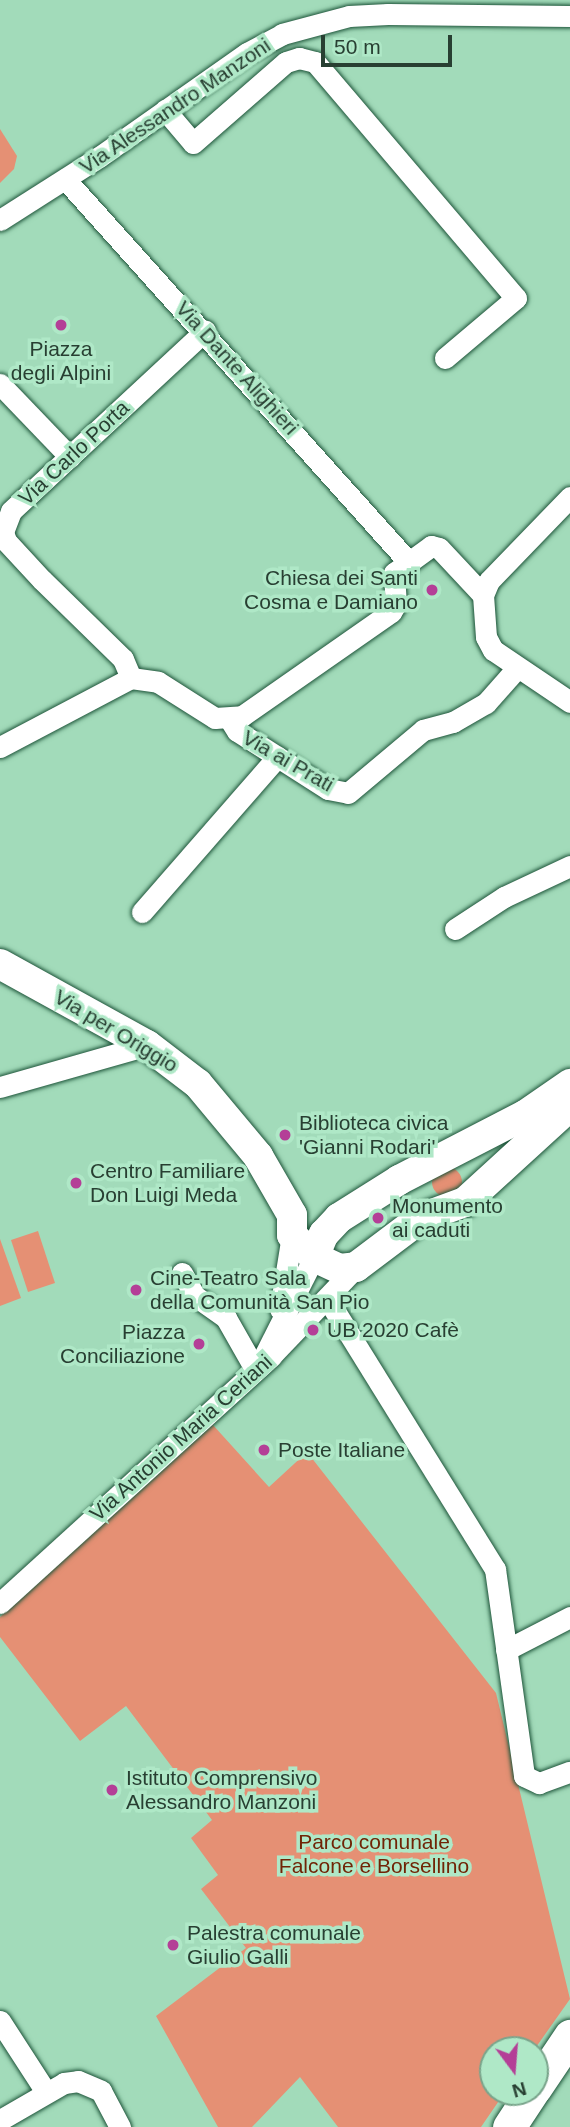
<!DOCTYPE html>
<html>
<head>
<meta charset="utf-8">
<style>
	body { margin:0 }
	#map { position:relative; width:570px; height:2127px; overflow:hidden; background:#a2dbba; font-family:Helvetica,sans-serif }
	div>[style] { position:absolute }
	.green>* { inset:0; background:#e59074 }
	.round { border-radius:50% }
	.roads { filter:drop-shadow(0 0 2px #1d5439) drop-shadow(0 0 2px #1d5439) }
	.street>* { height:21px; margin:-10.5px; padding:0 10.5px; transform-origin:10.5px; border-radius:10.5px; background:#fff }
	.secondary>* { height:30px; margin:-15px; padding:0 15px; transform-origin:15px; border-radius:15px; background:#fff }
	.primary>* { height:33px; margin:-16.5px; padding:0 16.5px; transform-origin:16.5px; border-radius:16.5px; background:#fff }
	.dots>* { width:19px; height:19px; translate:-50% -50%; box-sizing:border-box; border:4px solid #afe8c7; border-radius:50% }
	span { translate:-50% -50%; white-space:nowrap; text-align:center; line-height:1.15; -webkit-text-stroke:7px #afe8c7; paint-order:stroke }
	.street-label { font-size:21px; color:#283f32 }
	.poi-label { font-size:21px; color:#283f32 }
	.right { translate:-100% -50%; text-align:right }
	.left { translate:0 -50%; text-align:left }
	.park-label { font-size:21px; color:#702406 }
	.north { position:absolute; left:479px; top:2036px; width:70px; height:70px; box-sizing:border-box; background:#afe8c7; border:2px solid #79a48b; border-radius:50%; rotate:164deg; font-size:19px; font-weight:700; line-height:28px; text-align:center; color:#283f32 }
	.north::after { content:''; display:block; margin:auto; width:24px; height:32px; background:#b43f97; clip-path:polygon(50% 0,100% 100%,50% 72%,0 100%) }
	.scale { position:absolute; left:321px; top:35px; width:131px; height:32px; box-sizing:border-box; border:4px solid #283f32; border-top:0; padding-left:9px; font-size:21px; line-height:24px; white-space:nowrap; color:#283f32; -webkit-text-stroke:5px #afe8c7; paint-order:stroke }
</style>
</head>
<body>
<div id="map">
	<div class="green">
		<i style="clip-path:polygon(0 129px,17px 156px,14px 169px,0 183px)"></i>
		<i class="round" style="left:432px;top:1167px;width:30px;height:30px"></i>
		<i style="clip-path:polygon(38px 1231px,55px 1283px,28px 1292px,11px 1240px)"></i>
		<i style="clip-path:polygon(0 1239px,21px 1298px,0 1306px)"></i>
		<i style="clip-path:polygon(213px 1425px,269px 1487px,307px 1452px,496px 1693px,570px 1999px,534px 2050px,493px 2050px,493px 2092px,505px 2092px,481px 2127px,338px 2127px,300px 2077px,252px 2127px,218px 2127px,156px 2016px,246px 1948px,201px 1889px,218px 1875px,191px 1838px,212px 1820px,126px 1706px,80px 1741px,0 1637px,0 1617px)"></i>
	</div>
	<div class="roads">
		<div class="street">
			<i style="left:165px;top:110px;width:43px;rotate:49.7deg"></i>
			<i style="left:193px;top:143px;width:123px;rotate:-41.1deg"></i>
			<i style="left:286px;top:62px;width:14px;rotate:-17deg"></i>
			<i style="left:299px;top:58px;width:16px;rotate:14deg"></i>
			<i style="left:315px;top:62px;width:310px;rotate:49.6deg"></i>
			<i style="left:516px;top:298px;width:93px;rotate:139.8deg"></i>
			<i style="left:65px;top:179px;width:511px;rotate:48.1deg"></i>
			<i style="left:0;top:220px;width:117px;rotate:-32.5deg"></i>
			<i style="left:99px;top:157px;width:181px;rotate:-35.1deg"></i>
			<i style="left:247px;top:53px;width:40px;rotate:-28deg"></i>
			<i style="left:282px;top:34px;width:69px;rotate:-15deg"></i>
			<i style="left:349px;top:16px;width:39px;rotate:-3deg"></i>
			<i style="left:388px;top:14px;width:182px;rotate:0.6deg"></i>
			<i style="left:0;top:384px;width:101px;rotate:46.2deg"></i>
			<i style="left:570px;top:497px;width:117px;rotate:134deg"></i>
			<i style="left:489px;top:581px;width:15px;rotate:113deg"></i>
			<i style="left:483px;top:595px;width:42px;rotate:85.9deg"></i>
			<i style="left:486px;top:637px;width:15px;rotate:62deg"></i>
			<i style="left:493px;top:650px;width:93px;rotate:34deg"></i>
			<i style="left:131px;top:678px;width:21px;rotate:-113deg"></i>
			<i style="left:123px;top:659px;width:113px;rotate:-135.7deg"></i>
			<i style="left:42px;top:580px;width:53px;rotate:-132.7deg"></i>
			<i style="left:6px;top:541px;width:9px;rotate:-108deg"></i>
			<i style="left:3px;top:532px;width:22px;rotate:-69deg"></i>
			<i style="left:11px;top:511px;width:265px;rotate:-42.9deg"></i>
			<i style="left:230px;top:720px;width:13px;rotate:58deg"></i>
			<i style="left:237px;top:731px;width:108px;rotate:32.5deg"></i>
			<i style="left:328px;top:789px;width:20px;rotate:11deg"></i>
			<i style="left:348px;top:793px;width:98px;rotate:-40deg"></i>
			<i style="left:423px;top:730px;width:31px;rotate:-15deg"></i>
			<i style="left:453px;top:722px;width:38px;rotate:-30deg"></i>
			<i style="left:486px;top:703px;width:47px;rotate:-48.5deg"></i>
			<i style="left:0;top:747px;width:148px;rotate:-27.8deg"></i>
			<i style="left:131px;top:678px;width:27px;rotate:8deg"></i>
			<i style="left:158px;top:682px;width:67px;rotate:32.3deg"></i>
			<i style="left:215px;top:718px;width:27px;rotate:-4deg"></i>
			<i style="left:242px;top:716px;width:182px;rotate:-34.9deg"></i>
			<i style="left:391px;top:612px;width:9px;rotate:-58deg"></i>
			<i style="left:396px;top:604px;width:31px;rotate:-94deg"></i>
			<i style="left:394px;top:573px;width:46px;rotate:-36.1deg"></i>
			<i style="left:431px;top:546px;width:8px;rotate:14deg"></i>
			<i style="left:439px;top:548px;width:64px;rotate:46.9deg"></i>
			<i style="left:142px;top:912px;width:206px;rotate:-48.9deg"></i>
			<i style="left:455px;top:929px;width:59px;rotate:-33.1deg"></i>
			<i style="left:504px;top:897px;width:73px;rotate:-25.2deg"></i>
			<i style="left:0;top:1087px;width:153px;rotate:-15.9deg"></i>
			<i style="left:182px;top:1273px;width:26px;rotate:61deg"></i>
			<i style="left:195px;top:1296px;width:38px;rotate:35deg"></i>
			<i style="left:226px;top:1318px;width:59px;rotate:60.4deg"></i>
			<i style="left:328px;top:1300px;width:317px;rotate:58.2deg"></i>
			<i style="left:495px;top:1569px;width:209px;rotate:82deg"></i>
			<i style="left:524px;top:1776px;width:17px;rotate:25deg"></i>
			<i style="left:539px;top:1783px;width:33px;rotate:-20deg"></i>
			<i style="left:280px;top:1309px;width:75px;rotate:-80.8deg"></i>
			<i style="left:262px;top:1360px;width:115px;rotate:-63.2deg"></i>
			<i style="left:0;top:1603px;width:367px;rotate:-42.3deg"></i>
			<i style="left:271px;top:1356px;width:123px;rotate:-46.3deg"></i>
			<i style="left:506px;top:1650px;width:72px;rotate:-27.3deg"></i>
			<i style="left:0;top:2021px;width:85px;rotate:57.1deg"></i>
			<i style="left:0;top:2120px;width:74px;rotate:-30deg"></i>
			<i style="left:64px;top:2083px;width:14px;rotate:-8deg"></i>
			<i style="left:78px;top:2081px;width:25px;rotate:23deg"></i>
			<i style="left:101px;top:2091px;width:41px;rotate:62.2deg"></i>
		</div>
		<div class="secondary">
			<i style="left:0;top:964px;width:168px;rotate:28.9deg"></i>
			<i style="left:147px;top:1045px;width:64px;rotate:37.4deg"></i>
			<i style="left:198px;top:1084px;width:94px;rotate:50.2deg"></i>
			<i style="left:258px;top:1156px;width:68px;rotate:60deg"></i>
			<i style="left:292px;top:1215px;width:20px;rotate:90deg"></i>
			<i style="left:292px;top:1235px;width:31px;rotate:45deg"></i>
			<i style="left:314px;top:1257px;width:29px;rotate:25deg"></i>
			<i style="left:340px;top:1269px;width:16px;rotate:-7deg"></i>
			<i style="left:356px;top:1267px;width:81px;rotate:-37deg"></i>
			<i style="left:421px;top:1218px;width:47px;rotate:-20deg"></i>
			<i style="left:465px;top:1202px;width:142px;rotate:-42.4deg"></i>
			<i style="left:314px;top:1257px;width:25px;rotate:-67deg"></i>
			<i style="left:324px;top:1234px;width:22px;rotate:-47deg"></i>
			<i style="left:339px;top:1218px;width:71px;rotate:-32.3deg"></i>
			<i style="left:399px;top:1180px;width:142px;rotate:-27.3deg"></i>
			<i style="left:525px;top:1115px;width:55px;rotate:-34.6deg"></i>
		</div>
		<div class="primary">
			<i style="left:535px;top:2088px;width:63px;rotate:-56.1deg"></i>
			<i style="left:509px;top:2127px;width:42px;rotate:-56.7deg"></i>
		</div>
	</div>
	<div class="dots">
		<i style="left:61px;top:325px;background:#b43f97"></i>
		<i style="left:432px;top:590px;background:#b43f97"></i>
		<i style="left:285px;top:1135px;background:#b43f97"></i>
		<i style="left:76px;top:1183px;background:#b43f97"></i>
		<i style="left:378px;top:1218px;background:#b43f97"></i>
		<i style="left:136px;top:1290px;background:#b43f97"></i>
		<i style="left:313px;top:1330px;background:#b43f97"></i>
		<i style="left:199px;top:1344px;background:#b43f97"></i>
		<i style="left:264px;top:1450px;background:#b43f97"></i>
		<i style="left:112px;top:1790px;background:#b43f97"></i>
		<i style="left:173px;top:1945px;background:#b43f97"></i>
	</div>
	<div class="street-label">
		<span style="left:175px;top:106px;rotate:-34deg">Via Alessandro Manzoni</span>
		<span style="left:237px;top:368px;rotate:48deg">Via Dante Alighieri</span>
		<span style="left:74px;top:453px;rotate:-43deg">Via Carlo Porta</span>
		<span style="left:288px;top:761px;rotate:30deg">Via ai Prati</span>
		<span style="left:116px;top:1031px;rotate:31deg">Via per Origgio</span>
		<span style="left:181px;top:1438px;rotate:-42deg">Via Antonio Maria Ceriani</span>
	</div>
	<div class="poi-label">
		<span style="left:61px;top:361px">Piazza<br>degli Alpini</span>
		<span class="right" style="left:418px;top:590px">Chiesa dei Santi<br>Cosma e Damiano</span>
		<span class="left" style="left:299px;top:1135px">Biblioteca civica<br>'Gianni Rodari'</span>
		<span class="left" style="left:90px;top:1183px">Centro Familiare<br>Don Luigi Meda</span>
		<span class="left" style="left:392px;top:1218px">Monumento<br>ai caduti</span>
		<span class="left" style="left:150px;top:1290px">Cine-Teatro Sala<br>della Comunità San Pio</span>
		<span class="left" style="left:327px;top:1330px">UB 2020 Cafè</span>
		<span class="right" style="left:185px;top:1344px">Piazza<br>Conciliazione</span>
		<span class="left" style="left:278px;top:1450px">Poste Italiane</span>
		<span class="left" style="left:126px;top:1790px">Istituto Comprensivo<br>Alessandro Manzoni</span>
		<span class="left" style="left:187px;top:1945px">Palestra comunale<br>Giulio Galli</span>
	</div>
	<div class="park-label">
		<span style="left:374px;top:1854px">Parco comunale<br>Falcone e Borsellino</span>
	</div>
	<div class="north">N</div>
	<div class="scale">50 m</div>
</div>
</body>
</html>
